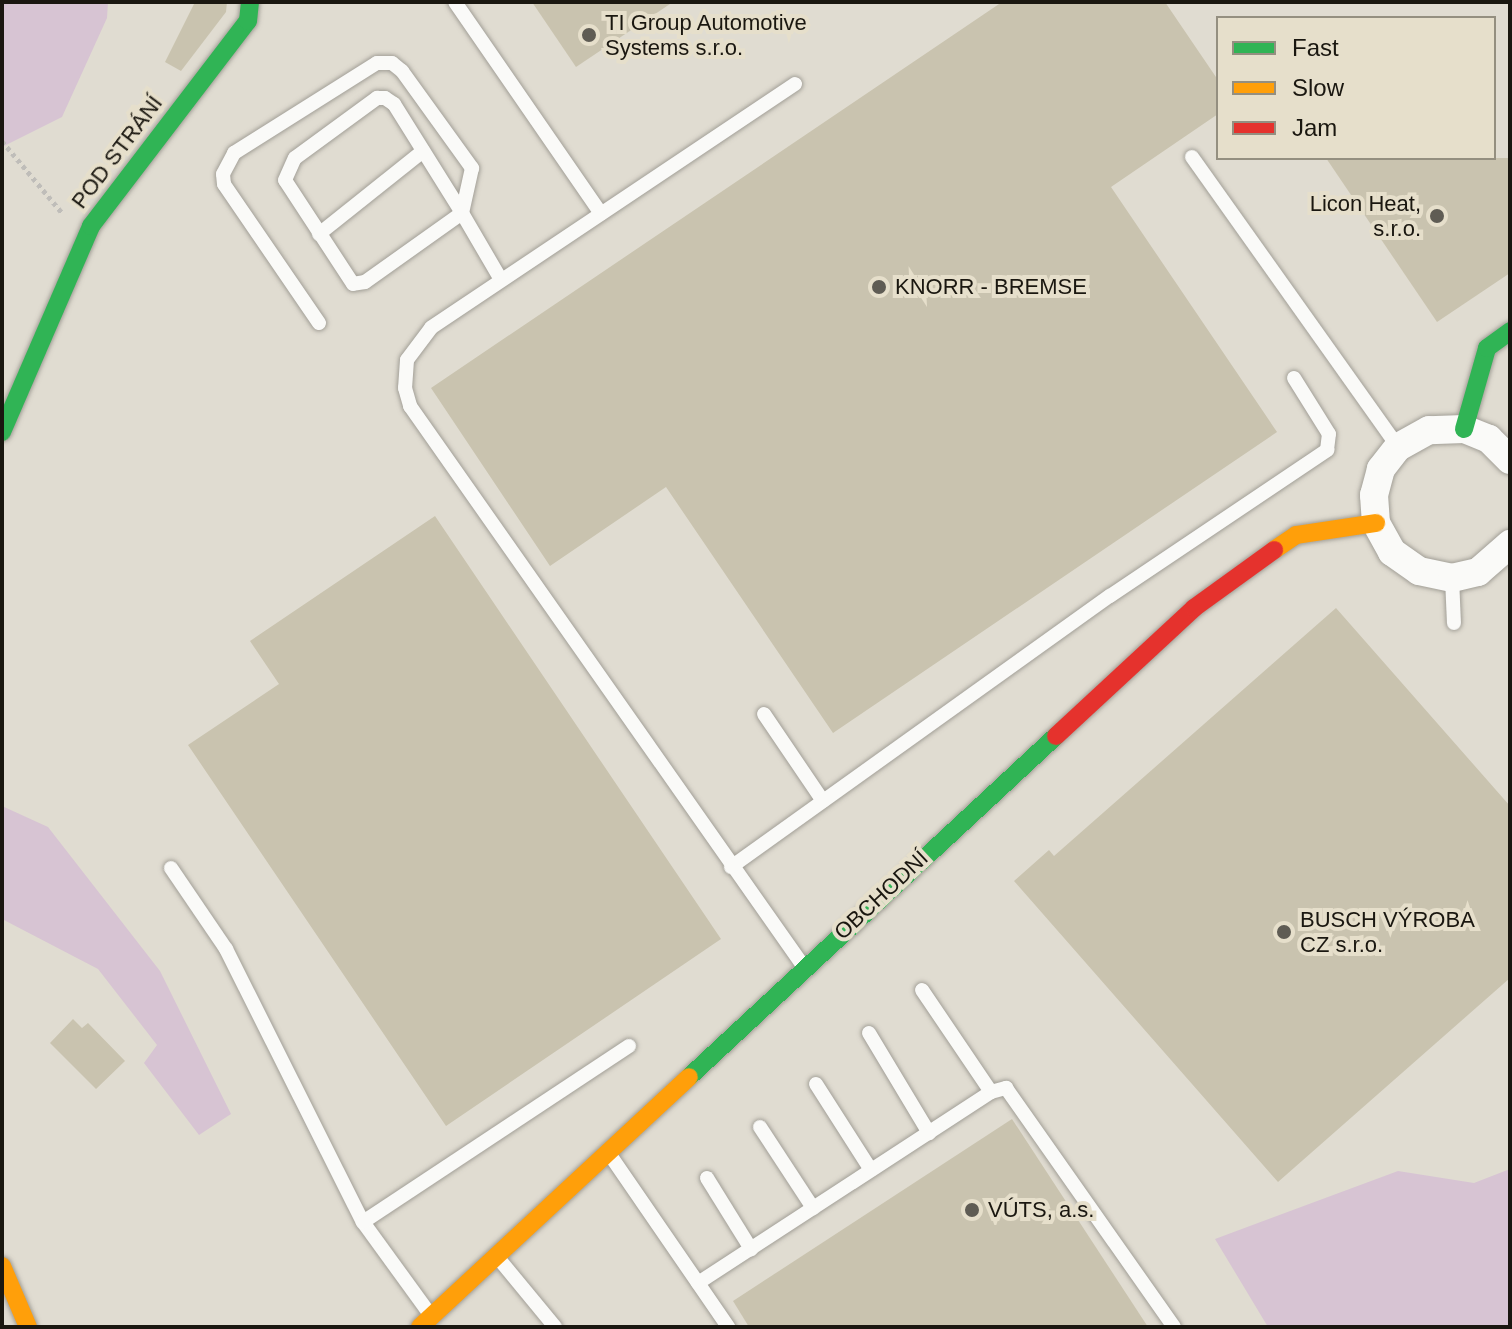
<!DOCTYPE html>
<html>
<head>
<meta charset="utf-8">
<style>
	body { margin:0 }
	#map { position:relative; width:1512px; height:1329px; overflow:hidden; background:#e0dcd1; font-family:Arial,sans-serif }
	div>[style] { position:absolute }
	.green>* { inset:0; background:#d7c4d3 }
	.building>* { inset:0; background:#c9c3af }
	.path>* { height:5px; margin-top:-2.5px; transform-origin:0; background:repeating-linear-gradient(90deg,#bfbdb9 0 4px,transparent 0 8px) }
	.roads { filter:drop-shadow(0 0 2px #a29f97) drop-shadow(0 0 2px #a29f97) }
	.lane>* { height:14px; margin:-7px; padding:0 7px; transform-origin:7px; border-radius:7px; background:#fafaf8 }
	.street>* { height:28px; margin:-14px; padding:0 14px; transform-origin:14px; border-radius:14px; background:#fafaf8 }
	.fast>* { height:18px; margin:-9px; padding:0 9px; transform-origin:9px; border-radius:9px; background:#30b455 }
	.slow>* { height:18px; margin:-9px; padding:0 9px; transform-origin:9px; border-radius:9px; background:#ff9f0a }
	.jam>* { height:18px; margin:-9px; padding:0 9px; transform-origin:9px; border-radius:9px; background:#e5322d }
	.dots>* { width:22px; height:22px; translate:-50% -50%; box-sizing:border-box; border:4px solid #e6dfcb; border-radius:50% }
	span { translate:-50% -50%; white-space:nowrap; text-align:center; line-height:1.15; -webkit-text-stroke:8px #e6dfcb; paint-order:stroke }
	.poi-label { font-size:22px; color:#1a1710 }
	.left { translate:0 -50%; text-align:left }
	.right { translate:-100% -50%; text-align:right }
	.street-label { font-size:22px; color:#1a1710 }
	.frame { position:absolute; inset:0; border:4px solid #1a1710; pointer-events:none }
	.legend { position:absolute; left:1216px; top:16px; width:280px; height:144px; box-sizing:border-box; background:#e6dfcb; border:2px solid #948f80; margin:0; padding:10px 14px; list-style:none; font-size:24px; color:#1a1710 }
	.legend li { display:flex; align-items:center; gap:16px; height:40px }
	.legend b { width:40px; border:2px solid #948f80 }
</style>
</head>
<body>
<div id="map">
	<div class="green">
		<i style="clip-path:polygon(2px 2px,108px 2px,107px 18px,62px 117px,2px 147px)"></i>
		<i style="clip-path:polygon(2px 806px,48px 827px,160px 971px,231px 1114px,199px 1135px,144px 1063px,157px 1045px,98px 969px,2px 919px)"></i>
		<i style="clip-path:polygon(1510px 1169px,1510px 1327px,1268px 1327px,1215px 1239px,1398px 1171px,1474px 1183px)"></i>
	</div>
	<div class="building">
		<i style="clip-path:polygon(195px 2px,227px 2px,226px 12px,181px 71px,165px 62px)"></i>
		<i style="clip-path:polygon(532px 2px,673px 2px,576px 67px)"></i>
		<i style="clip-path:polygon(1002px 2px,1165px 2px,1218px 80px,1218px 114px,1111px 187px,1277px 432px,833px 733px,666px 487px,550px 566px,431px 388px)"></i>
		<i style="clip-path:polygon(1326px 158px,1510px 158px,1510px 273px,1437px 322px)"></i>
		<i style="clip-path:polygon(435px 516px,721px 939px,446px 1126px,188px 745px,279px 684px,250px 641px)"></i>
		<i style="clip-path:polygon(1336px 608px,1510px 806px,1510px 978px,1278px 1182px,1014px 881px,1049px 850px,1054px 856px)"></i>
		<i style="clip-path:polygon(73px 1019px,82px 1028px,88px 1023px,125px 1061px,96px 1089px,50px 1043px)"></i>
		<i style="clip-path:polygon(1012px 1119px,1148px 1327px,749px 1327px,733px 1301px)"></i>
	</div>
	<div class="path">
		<i style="left:2px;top:141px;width:95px;rotate:50.1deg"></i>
	</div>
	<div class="roads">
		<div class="lane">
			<i style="left:455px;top:2px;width:257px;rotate:55.4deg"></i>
			<i style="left:795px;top:84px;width:438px;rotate:146.2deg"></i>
			<i style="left:431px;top:328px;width:40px;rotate:127deg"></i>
			<i style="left:407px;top:360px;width:28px;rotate:94deg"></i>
			<i style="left:405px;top:388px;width:19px;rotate:74deg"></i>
			<i style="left:410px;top:406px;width:686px;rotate:54.92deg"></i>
			<i style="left:1192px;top:157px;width:356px;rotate:54.6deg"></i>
			<i style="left:319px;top:234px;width:133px;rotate:-38.6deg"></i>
			<i style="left:319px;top:323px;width:168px;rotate:-124.4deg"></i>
			<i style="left:224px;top:184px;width:10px;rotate:-96deg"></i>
			<i style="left:223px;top:174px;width:24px;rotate:-62deg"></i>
			<i style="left:234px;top:153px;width:169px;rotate:-32.2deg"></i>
			<i style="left:377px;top:63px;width:15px"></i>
			<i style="left:392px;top:63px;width:13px;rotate:39deg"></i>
			<i style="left:402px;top:71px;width:120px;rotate:54.2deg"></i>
			<i style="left:472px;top:168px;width:46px;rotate:102.5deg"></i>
			<i style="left:462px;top:213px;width:119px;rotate:144.6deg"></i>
			<i style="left:365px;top:282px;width:12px;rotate:171deg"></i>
			<i style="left:353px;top:284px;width:124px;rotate:-123.2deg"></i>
			<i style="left:285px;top:180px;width:24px;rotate:-66deg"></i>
			<i style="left:295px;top:158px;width:102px;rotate:-36.2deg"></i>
			<i style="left:377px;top:98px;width:8px"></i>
			<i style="left:385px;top:98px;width:11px;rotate:34deg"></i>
			<i style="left:394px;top:104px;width:128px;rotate:58deg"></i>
			<i style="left:462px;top:213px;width:75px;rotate:59.7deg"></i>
			<i style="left:1452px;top:578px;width:45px;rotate:87.5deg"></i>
			<i style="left:764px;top:714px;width:105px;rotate:55.9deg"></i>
			<i style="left:731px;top:867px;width:466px;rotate:-35.6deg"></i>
			<i style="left:1110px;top:596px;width:262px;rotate:-33.9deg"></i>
			<i style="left:1327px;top:450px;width:16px;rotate:-83deg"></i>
			<i style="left:1329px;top:434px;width:66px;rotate:-122deg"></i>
			<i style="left:171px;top:868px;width:98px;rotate:55.8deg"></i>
			<i style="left:226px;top:949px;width:305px;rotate:63.4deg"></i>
			<i style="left:363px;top:1222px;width:112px;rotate:54deg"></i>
			<i style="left:922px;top:990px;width:123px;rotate:55.9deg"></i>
			<i style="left:869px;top:1033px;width:117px;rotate:59deg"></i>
			<i style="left:816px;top:1084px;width:102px;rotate:57.4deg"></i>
			<i style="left:760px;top:1127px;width:97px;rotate:56.8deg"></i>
			<i style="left:610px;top:1155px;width:209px;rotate:55.5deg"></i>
			<i style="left:707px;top:1178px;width:84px;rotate:58.2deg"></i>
			<i style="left:363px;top:1222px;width:319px;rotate:-33.5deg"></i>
			<i style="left:499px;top:1259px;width:88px;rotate:50.5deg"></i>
			<i style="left:698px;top:1283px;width:350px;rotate:-33.1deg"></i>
			<i style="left:991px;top:1092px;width:16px;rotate:-15deg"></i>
			<i style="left:1006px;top:1088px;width:292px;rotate:54.9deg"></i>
		</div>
		<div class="street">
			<i style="left:1510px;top:460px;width:30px;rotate:-135deg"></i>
			<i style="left:1489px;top:439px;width:27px;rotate:-158deg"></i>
			<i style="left:1464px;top:429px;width:35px;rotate:178deg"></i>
			<i style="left:1429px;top:430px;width:35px;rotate:151deg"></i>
			<i style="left:1398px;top:447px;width:28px;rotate:128deg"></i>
			<i style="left:1381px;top:469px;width:27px;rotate:105deg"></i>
			<i style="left:1374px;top:495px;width:28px;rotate:86deg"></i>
			<i style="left:1376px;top:523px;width:33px;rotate:61deg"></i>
			<i style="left:1392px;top:552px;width:33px;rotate:35deg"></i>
			<i style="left:1419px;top:571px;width:34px;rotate:12deg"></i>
			<i style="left:1452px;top:578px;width:27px;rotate:-13deg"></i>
			<i style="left:1478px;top:572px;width:43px;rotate:-41.2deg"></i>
		</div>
		<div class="fast">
			<i style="left:1464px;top:429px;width:84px;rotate:-74.1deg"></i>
			<i style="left:1487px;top:348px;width:29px;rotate:-36deg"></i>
			<i style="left:2px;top:432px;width:224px;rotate:-66.6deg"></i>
			<i style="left:91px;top:226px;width:258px;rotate:-52.6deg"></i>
			<i style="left:248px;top:21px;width:19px;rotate:-84deg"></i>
			<i style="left:689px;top:1077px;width:501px;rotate:-42.9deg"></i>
		</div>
		<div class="slow">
			<i style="left:1274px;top:550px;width:27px;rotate:-34deg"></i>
			<i style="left:1296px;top:535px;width:81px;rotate:-8.5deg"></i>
			<i style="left:2px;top:1266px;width:66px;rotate:66.9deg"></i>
			<i style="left:420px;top:1327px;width:367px;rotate:-42.9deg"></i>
		</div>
		<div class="jam">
			<i style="left:1056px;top:736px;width:188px;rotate:-42.8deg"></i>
			<i style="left:1194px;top:608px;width:99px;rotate:-35.9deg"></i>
		</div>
	</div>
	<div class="dots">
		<i style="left:589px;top:35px;background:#5f5c54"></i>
		<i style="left:1437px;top:216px;background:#5f5c54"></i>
		<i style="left:879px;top:287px;background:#5f5c54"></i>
		<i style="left:1284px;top:932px;background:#5f5c54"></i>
		<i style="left:972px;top:1210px;background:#5f5c54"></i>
	</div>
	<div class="poi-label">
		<span class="left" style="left:605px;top:35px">TI Group Automotive<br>Systems s.r.o.</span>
		<span class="right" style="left:1421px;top:216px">Licon Heat,<br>s.r.o.</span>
		<span class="left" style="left:895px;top:287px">KNORR - BREMSE</span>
		<span class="left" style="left:1300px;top:932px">BUSCH VÝROBA<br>CZ s.r.o.</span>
		<span class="left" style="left:988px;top:1210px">VÚTS, a.s.</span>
	</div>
	<div class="street-label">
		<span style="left:117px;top:152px;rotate:-53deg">POD STRÁNÍ</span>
		<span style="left:881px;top:895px;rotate:-43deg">OBCHODNÍ</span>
	</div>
	<div class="frame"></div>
	<ul class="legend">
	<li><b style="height:10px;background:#30b455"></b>Fast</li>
	<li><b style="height:10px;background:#ff9f0a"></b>Slow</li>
	<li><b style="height:10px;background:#e5322d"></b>Jam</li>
	</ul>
</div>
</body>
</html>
